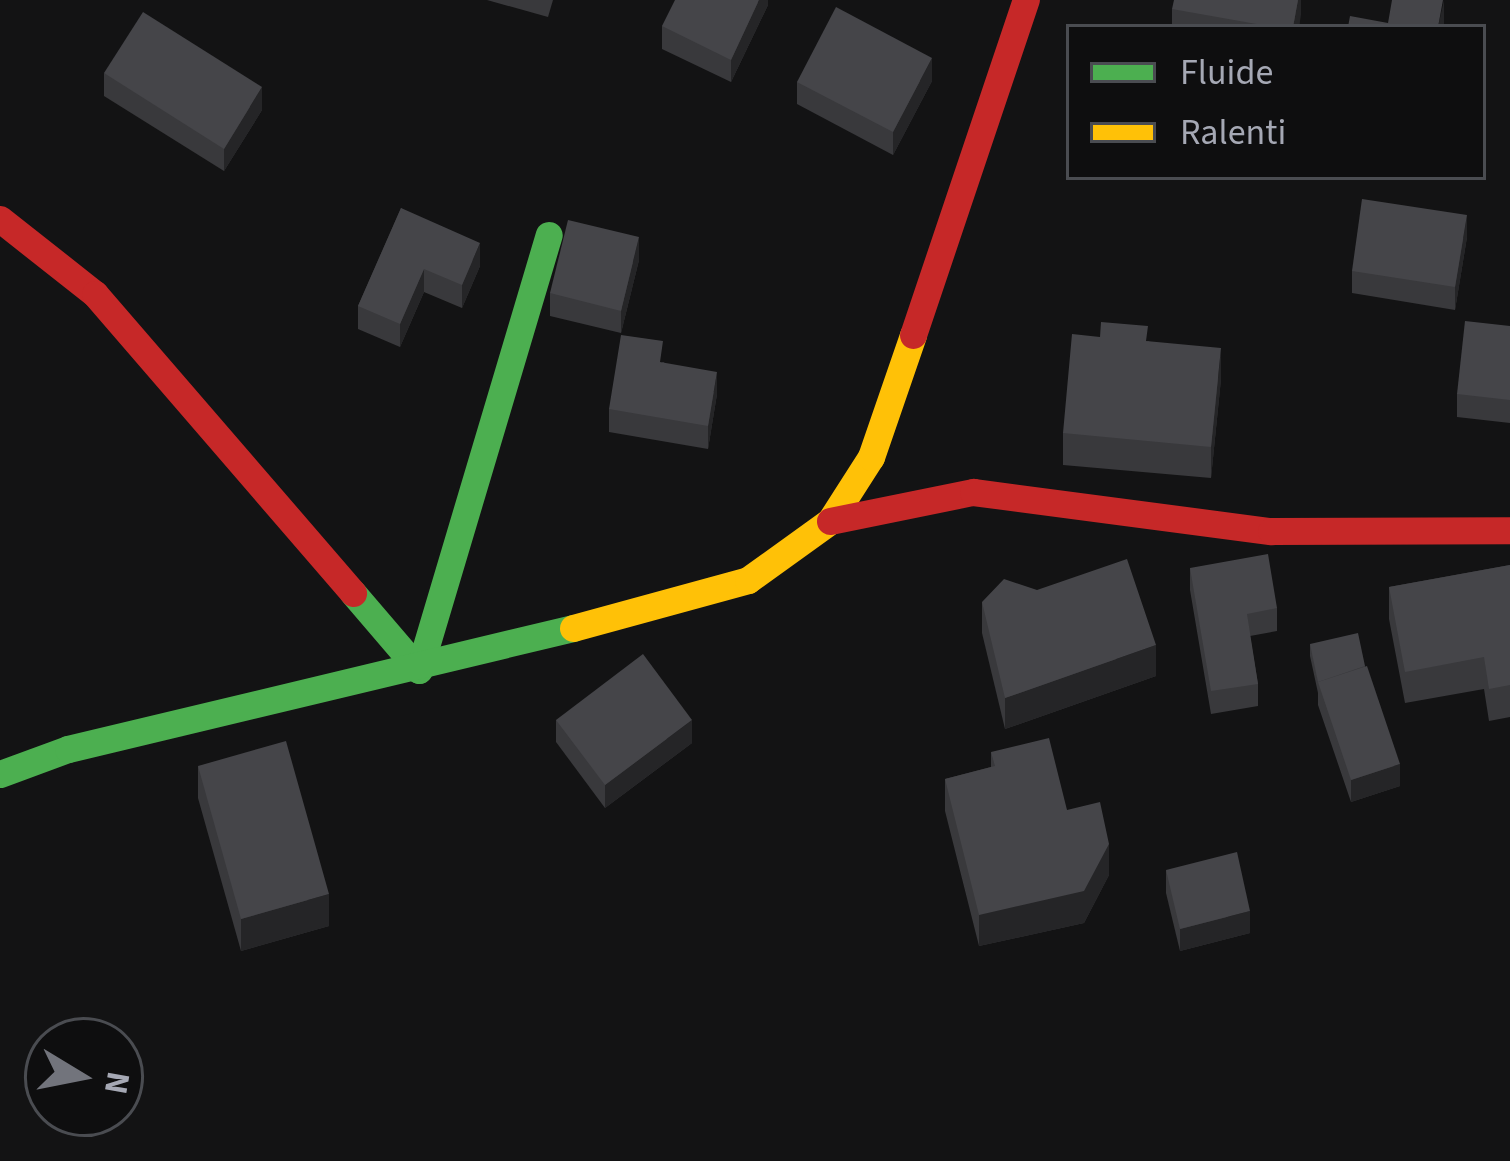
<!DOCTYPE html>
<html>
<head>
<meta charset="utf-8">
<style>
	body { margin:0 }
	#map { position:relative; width:1510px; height:1161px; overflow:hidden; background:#131314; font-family:"Source Sans 3",sans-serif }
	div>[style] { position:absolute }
	.fast>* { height:27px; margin:-13.5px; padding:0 13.5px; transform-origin:13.5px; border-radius:13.5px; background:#4caf50 }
	.slow>* { height:27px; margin:-13.5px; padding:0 13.5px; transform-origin:13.5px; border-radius:13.5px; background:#ffc107 }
	.jam>* { height:27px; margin:-13.5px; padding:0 13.5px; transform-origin:13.5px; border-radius:13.5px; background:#c62828 }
	.wall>* { inset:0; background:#39393c }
	.shaded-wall>* { inset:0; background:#252527 }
	.building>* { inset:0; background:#454549 }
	span { translate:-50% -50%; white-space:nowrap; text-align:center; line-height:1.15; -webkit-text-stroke:10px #0e0e0f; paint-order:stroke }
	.legend { position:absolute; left:1066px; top:24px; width:420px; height:156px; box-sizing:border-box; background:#0e0e0f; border:3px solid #4a4c51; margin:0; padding:15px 21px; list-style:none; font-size:36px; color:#a5a8b4 }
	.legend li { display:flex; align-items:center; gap:24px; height:60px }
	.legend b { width:60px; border:3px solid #4a4c51 }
	.north { position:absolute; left:24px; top:1017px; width:120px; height:120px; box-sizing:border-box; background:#0e0e0f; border:3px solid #4a4c51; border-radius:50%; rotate:100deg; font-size:33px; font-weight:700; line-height:48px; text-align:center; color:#a5a8b4 }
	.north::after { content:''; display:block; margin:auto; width:42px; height:54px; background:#72747c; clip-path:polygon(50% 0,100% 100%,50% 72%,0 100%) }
</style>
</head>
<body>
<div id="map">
	<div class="fast">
		<i style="left:353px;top:593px;width:101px;rotate:49.4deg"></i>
		<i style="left:419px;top:670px;width:454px;rotate:-73.4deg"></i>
		<i style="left:0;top:774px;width:72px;rotate:-20.2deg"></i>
		<i style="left:68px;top:749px;width:519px;rotate:-13.47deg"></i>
	</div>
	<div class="slow">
		<i style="left:573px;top:628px;width:181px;rotate:-15.3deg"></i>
		<i style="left:748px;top:580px;width:101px;rotate:-35.7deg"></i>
		<i style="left:830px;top:521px;width:76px;rotate:-57.4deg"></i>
		<i style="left:871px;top:457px;width:129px;rotate:-71deg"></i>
	</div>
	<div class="jam">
		<i style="left:0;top:219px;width:121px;rotate:38.3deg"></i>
		<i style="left:95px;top:294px;width:395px;rotate:49.2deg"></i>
		<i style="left:913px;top:335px;width:354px;rotate:-71.4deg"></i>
		<i style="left:830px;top:521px;width:146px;rotate:-11.5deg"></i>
		<i style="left:973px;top:492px;width:301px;rotate:7.5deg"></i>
		<i style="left:1271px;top:531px;width:239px;rotate:-0.2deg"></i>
	</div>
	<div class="wall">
		<i style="clip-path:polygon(487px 0,553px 0,548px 17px)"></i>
		<i style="clip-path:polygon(768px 0,768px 5px,731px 82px,662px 49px,662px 26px)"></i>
		<i style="clip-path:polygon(1301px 0,1299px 27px,1172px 27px,1172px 9px)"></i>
		<i style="clip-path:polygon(104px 73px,262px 110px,224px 171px,104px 96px)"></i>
		<i style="clip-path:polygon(932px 81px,893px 155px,797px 104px,797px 82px)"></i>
		<i style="clip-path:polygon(401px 208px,480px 266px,462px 308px,424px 292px,400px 347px,358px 329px,358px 306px)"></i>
		<i style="clip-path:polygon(1467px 237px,1455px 310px,1352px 293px,1352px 271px)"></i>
		<i style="clip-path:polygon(639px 260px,621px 333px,550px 316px,550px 293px)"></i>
		<i style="clip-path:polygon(1510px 326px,1510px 423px,1457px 417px,1457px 394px)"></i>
		<i style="clip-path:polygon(1148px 341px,1221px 379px,1211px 478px,1063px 465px,1063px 433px)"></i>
		<i style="clip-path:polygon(663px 362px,717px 394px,708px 449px,609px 432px,609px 409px)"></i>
		<i style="clip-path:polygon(1510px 565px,1510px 717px,1489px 721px,1484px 689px,1405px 703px,1389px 619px,1389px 587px)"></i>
		<i style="clip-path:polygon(1190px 568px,1277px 608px,1277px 631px,1250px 636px,1258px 684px,1258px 706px,1211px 714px,1190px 590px)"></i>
		<i style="clip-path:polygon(982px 602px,1156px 676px,1005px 729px,982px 633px)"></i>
		<i style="clip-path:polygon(1310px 644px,1365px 666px,1400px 786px,1351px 802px,1318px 705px,1318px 693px,1310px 656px)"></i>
		<i style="clip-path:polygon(556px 720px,692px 743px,605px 808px,556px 742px)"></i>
		<i style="clip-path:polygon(991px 752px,1067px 810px,1109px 875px,1084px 923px,979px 946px,945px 811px,945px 779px,991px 767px)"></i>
		<i style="clip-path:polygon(198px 766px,329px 926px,241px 951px,198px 798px)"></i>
		<i style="clip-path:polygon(1166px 870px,1250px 933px,1180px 951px,1166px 893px)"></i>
	</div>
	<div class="shaded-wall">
		<i style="clip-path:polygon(759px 0,768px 0,768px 5px,731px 82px,731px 60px)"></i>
		<i style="clip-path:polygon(1298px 0,1301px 0,1301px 15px,1299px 27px,1293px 27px)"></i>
		<i style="clip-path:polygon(1444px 0,1444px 27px,1438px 27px)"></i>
		<i style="clip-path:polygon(932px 58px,932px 81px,893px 155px,893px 132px)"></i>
		<i style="clip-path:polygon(262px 87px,262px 110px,224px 171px,224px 149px)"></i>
		<i style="clip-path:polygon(1467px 215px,1467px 237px,1455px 310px,1455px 287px)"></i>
		<i style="clip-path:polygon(639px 237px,639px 260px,621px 333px,621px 311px)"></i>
		<i style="clip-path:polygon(480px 243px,480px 266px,462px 308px,462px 285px)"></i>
		<i style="clip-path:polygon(424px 269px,424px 292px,400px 347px,400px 324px)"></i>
		<i style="clip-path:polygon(1221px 348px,1221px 379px,1211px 478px,1211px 447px)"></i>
		<i style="clip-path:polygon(717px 372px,717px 394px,708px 449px,708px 426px)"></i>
		<i style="clip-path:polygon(1156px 645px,1156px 676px,1005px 729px,1005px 698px)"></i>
		<i style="clip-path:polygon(692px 720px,692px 743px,605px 808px,605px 785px)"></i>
		<i style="clip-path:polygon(1400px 764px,1400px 786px,1351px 802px,1351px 780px)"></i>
		<i style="clip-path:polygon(1109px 844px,1109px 875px,1084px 923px,979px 946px,979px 915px)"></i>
		<i style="clip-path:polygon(329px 894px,329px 926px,241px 951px,241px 919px)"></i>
		<i style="clip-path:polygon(1250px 911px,1250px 933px,1180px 951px,1180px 929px)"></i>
	</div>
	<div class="building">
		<i style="clip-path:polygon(675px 0,759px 0,731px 60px,662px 26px)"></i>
		<i style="clip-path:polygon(1174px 0,1298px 0,1293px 27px,1273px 27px,1172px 9px)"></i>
		<i style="clip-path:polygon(1392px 0,1443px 0,1438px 27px,1348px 27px,1350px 16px,1388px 23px)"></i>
		<i style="clip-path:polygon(836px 7px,932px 58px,893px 132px,797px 82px)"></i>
		<i style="clip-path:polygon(143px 12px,262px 87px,224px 149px,104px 73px)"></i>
		<i style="clip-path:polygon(1362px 199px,1467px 215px,1455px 287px,1352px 271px)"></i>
		<i style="clip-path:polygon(401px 208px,480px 243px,462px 285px,424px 269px,400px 324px,358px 306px)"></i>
		<i style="clip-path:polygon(568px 220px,639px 237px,621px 311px,550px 293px)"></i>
		<i style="clip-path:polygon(1465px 321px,1510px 326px,1510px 400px,1457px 394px)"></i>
		<i style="clip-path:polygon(1101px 322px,1148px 326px,1146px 341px,1221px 348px,1211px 447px,1063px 433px,1072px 334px,1100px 337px)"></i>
		<i style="clip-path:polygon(621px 335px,663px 341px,660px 362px,717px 372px,708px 426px,609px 409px)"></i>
		<i style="clip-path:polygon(1268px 554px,1277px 608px,1247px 614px,1258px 684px,1211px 691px,1190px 568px)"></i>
		<i style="clip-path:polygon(1127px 559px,1156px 645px,1005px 698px,982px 602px,1004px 579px,1037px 590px)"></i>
		<i style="clip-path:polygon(1510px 565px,1510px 685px,1489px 689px,1484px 657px,1405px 672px,1389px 587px)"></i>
		<i style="clip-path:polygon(1358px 633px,1365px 666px,1318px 682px,1310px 644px)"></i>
		<i style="clip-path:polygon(643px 654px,692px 720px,605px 785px,556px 720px)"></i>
		<i style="clip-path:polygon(1367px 666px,1400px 764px,1351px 780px,1318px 682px)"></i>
		<i style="clip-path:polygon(1049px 738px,1067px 810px,1100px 802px,1109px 844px,1084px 891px,979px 915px,945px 779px,995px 766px,991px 752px)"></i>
		<i style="clip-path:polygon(286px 741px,329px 894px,241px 919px,198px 766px)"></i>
		<i style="clip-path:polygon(1237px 852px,1250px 911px,1180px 929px,1166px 870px)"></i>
	</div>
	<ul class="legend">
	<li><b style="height:15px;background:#4caf50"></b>Fluide</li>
	<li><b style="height:15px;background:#ffc107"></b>Ralenti</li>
	</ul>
	<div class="north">N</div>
</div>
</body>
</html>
